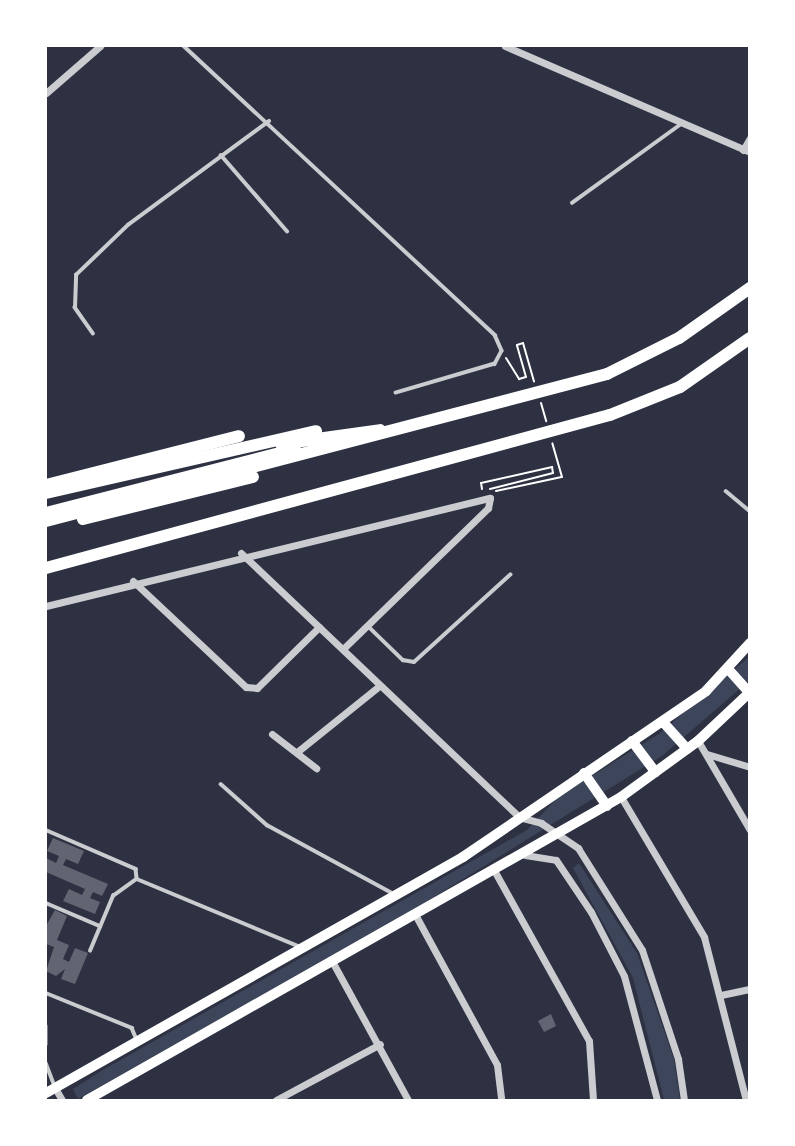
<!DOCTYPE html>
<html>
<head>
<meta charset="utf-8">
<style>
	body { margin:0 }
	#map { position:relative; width:795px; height:1146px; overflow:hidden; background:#2d3142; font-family:"Titillium Web",sans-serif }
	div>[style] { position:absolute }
	.green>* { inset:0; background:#3c4559 }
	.building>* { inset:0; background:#626471 }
	.path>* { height:2px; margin:-1px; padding:0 1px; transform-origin:1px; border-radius:1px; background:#fff }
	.service>* { height:3.5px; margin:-1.75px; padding:0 1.75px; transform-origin:1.75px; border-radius:1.75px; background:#caccd0 }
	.minor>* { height:7px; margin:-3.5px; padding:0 3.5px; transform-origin:3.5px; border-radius:3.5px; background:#caccd0 }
	.secondary>* { height:10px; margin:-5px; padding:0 5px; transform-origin:5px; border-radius:5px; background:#fff }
	.motorway>* { height:12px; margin:-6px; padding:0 6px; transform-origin:6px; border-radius:6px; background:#fff }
	span { translate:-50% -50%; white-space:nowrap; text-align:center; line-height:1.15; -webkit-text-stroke:5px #fff; paint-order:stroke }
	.frame { position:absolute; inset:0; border:47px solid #fff; pointer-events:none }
</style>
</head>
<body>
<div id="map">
	<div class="green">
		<i style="clip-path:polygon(749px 657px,749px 681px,662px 756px,413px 910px,78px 1099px,73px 1089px,101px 1071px,527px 830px,557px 798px,660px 733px)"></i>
		<i style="clip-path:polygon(579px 863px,637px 953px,674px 1059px,680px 1100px,664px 1100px,633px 978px,573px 868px)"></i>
	</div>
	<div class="building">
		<i style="clip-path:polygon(53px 838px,84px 851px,78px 864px,66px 859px,63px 865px,108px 884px,102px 896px,93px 892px,90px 898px,100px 902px,95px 914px,63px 901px,69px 889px,82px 895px,85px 889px,46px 872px,46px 858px,56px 863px,59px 856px,47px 851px)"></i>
		<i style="clip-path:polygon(55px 910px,67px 916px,57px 940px,69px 945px,63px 959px,69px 962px,75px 948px,88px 953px,75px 984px,61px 979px,65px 969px,56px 976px,46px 971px,54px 947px,46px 944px,46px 926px)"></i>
		<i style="clip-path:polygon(551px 1014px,556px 1026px,544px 1032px,538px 1021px)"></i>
	</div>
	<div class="path">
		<i style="left:506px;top:358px;width:25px;rotate:58deg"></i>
		<i style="left:519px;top:379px;width:7px;rotate:-16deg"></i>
		<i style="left:526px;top:377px;width:33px;rotate:-106deg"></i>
		<i style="left:517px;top:345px;width:6px;rotate:-18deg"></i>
		<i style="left:523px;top:343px;width:40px;rotate:74deg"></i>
		<i style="left:541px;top:403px;width:19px;rotate:74deg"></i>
		<i style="left:482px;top:489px;width:6px;rotate:-99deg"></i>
		<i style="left:481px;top:483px;width:73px;rotate:-12.7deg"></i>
		<i style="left:552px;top:467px;width:6px;rotate:81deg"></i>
		<i style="left:553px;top:473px;width:65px;rotate:165.7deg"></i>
		<i style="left:496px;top:491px;width:67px;rotate:-12deg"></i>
		<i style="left:562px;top:477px;width:35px;rotate:-106deg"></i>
	</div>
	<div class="service">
		<i style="left:184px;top:46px;width:425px;rotate:42.9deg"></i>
		<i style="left:495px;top:335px;width:17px;rotate:66deg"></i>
		<i style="left:502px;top:351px;width:15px;rotate:118deg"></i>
		<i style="left:495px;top:364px;width:103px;rotate:163.7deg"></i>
		<i style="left:221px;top:155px;width:101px;rotate:49deg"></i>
		<i style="left:572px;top:203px;width:135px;rotate:-35.9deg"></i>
		<i style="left:93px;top:334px;width:32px;rotate:-125deg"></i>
		<i style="left:75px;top:308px;width:33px;rotate:-88deg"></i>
		<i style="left:76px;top:275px;width:72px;rotate:-43.9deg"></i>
		<i style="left:128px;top:225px;width:175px;rotate:-36.4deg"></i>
		<i style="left:726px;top:491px;width:31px;rotate:40deg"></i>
		<i style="left:368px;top:626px;width:49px;rotate:44.2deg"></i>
		<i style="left:403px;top:660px;width:11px;rotate:10deg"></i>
		<i style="left:414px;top:662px;width:130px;rotate:-42.2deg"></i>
		<i style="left:221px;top:784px;width:62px;rotate:41.7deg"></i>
		<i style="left:267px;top:825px;width:142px;rotate:28.5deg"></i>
		<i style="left:46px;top:830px;width:98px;rotate:23.4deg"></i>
		<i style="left:136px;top:869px;width:10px;rotate:84deg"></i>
		<i style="left:137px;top:879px;width:177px;rotate:22.6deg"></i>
		<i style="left:46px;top:903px;width:59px;rotate:23.1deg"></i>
		<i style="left:90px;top:951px;width:60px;rotate:-67.3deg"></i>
		<i style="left:113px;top:896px;width:29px;rotate:-36deg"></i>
		<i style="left:46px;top:993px;width:93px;rotate:22.1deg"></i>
		<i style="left:132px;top:1028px;width:13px;rotate:67deg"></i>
		<i style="left:46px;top:1026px;width:18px;rotate:90deg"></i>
		<i style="left:46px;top:1063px;width:25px;rotate:69deg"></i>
	</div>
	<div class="minor">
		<i style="left:505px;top:46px;width:267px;rotate:23.4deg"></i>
		<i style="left:46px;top:93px;width:72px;rotate:-41deg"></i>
		<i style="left:743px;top:150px;width:14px;rotate:-60deg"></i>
		<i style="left:241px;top:553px;width:383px;rotate:43.5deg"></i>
		<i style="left:519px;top:817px;width:23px;rotate:15deg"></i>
		<i style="left:541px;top:823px;width:45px;rotate:34deg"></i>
		<i style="left:578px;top:848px;width:120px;rotate:57.9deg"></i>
		<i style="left:642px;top:950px;width:115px;rotate:71.7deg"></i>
		<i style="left:678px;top:1059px;width:41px;rotate:81.7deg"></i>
		<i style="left:133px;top:581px;width:155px;rotate:43.2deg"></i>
		<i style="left:246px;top:687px;width:11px;rotate:5deg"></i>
		<i style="left:257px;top:688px;width:87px;rotate:-44.5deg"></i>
		<i style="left:46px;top:606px;width:457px;rotate:-13.7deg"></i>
		<i style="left:490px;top:498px;width:10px;rotate:101deg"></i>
		<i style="left:488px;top:508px;width:202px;rotate:135.8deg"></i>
		<i style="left:272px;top:734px;width:56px;rotate:37.7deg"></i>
		<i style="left:698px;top:741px;width:103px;rotate:59.7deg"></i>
		<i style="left:297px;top:752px;width:105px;rotate:-38.8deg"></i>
		<i style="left:707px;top:754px;width:45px;rotate:16.8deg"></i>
		<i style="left:621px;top:797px;width:163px;rotate:59.3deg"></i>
		<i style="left:704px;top:937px;width:168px;rotate:75.6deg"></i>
		<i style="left:525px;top:855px;width:31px;rotate:9deg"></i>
		<i style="left:556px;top:860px;width:63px;rotate:56.1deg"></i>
		<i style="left:591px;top:912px;width:72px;rotate:62.7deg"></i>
		<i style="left:624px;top:976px;width:128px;rotate:75.1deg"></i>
		<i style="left:495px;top:872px;width:193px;rotate:60.9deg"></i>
		<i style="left:589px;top:1041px;width:59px;rotate:86.1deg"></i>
		<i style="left:417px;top:918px;width:167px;rotate:61.4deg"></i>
		<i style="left:497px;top:1065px;width:35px;rotate:83deg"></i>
		<i style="left:333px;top:963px;width:156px;rotate:61.3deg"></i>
		<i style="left:721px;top:995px;width:30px;rotate:-12deg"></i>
		<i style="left:55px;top:1088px;width:14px;rotate:60deg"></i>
		<i style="left:276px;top:1100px;width:118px;rotate:-28.3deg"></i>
	</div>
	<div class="secondary">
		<i style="left:729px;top:670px;width:30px;rotate:48deg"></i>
		<i style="left:663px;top:722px;width:36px;rotate:48deg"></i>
		<i style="left:632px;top:741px;width:39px;rotate:53deg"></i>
		<i style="left:584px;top:773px;width:40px;rotate:55.1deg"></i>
		<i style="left:46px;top:1093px;width:479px;rotate:-29.5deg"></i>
		<i style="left:463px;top:857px;width:294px;rotate:-34.3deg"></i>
		<i style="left:706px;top:691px;width:65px;rotate:-47.5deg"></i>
		<i style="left:87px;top:1100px;width:614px;rotate:-29.57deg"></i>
		<i style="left:621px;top:797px;width:95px;rotate:-36deg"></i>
		<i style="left:698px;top:741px;width:71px;rotate:-43.3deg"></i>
	</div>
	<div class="motorway">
		<i style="left:281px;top:444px;width:100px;rotate:-8deg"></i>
		<i style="left:46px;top:485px;width:199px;rotate:-14.2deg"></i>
		<i style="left:46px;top:493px;width:277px;rotate:-12.9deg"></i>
		<i style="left:46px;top:513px;width:257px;rotate:-14.4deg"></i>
		<i style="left:83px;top:519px;width:175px;rotate:-13.9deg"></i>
		<i style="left:46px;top:521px;width:580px;rotate:-14.68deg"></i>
		<i style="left:607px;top:374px;width:80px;rotate:-26.6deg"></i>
		<i style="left:679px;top:338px;width:87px;rotate:-35.2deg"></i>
		<i style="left:46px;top:568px;width:584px;rotate:-15.18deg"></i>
		<i style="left:610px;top:415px;width:75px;rotate:-21.8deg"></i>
		<i style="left:680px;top:387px;width:85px;rotate:-35deg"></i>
	</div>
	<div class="frame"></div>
</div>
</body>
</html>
